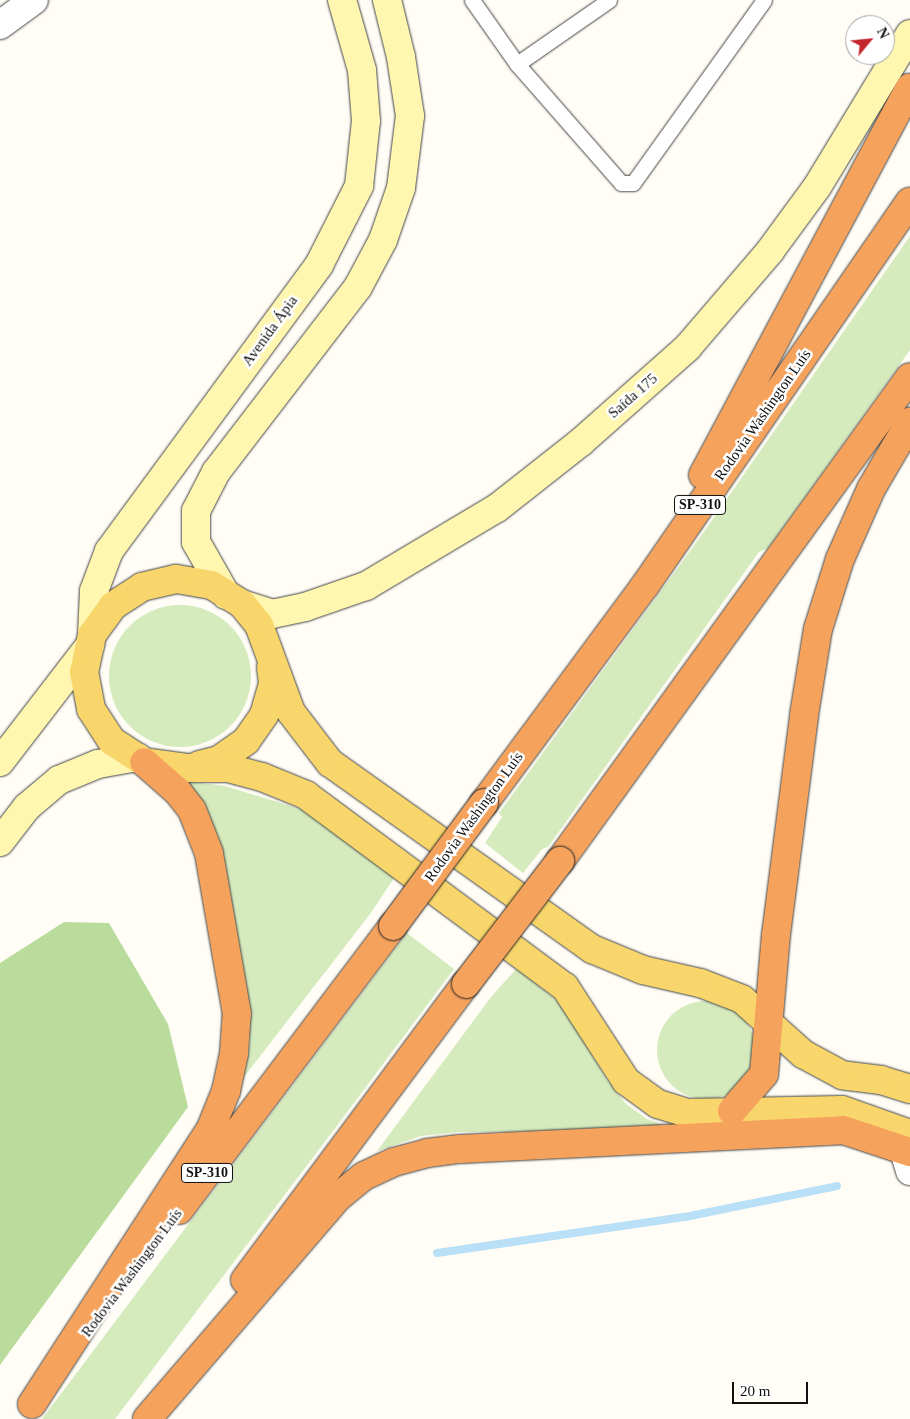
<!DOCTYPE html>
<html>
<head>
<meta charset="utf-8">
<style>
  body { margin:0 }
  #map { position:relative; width:910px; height:1419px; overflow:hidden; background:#fffdf5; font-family:"Times New Roman",serif }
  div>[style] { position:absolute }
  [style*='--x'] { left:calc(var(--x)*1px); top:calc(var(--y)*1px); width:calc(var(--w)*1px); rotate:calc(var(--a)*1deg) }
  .green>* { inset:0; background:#d5ebbd }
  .round { border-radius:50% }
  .forest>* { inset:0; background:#b9dc9c }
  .stream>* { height:8px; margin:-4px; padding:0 4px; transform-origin:4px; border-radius:4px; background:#b9e0f7 }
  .roads { filter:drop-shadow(0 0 1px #444) drop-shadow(0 0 1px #444) }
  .lane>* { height:15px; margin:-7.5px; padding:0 7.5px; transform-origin:7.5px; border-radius:7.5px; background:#fff }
  .street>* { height:28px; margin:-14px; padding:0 14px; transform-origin:14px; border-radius:14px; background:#fff }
  .secondary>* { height:28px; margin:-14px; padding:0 14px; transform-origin:14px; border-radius:14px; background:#fff6b0 }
  .primary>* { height:28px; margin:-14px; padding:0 14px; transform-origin:14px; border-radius:14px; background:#f9d66b }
  .highway>* { height:28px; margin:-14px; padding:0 14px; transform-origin:14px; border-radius:14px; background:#f5a25d }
  .bridges { filter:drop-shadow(0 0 1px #222) drop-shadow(0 0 1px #222) }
  .highway-bridge>* { height:28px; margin:-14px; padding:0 14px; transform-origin:14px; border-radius:14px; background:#f5a25d }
  span { translate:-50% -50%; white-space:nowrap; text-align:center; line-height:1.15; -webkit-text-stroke:5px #fff; paint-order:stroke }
  .shield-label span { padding:1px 4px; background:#fff; border:1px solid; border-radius:4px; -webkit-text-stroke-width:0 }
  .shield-label { font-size:14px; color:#111; font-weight:700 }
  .street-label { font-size:15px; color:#111 }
  .north { position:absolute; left:845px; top:15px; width:50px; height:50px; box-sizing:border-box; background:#fff; border:1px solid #a0a0a0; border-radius:50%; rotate:62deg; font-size:14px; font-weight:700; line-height:20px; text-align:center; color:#111 }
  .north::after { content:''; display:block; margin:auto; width:18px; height:22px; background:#c4262e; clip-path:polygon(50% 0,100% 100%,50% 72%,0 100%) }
  .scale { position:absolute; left:732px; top:1382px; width:76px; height:22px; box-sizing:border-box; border:2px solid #111; border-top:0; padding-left:6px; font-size:15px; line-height:18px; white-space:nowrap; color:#111; -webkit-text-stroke:4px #fff; paint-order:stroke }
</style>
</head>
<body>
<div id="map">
  <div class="green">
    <i style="clip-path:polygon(910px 236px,910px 350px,768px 548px,759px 552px,548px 847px,542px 849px,523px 873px,485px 843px,502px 817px,499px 813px,701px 536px)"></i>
    <i class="round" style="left:109px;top:605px;width:142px;height:142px"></i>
    <i style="clip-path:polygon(184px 781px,225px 786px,304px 810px,396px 875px,370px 914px,244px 1077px,250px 1046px,249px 1011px)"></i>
    <i style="clip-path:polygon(407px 933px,454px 969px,330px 1135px,115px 1419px,42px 1419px)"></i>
    <i style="clip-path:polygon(517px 968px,561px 1004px,607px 1080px,626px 1104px,647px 1119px,681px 1131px,459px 1132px,421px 1136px,377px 1151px,491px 997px)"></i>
    <i class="round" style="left:657px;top:1001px;width:98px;height:98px"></i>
  </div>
  <div class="forest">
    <i style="clip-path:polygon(64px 922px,109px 923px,168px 1024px,188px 1107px,0 1365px,0 963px)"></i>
  </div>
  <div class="stream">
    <i style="--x:437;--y:1253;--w:251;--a:-8.3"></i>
    <i style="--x:685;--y:1217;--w:155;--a:-11.5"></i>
  </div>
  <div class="roads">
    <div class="lane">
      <i style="--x:472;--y:0;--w:78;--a:54.9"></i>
      <i style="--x:517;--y:64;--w:158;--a:48.8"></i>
      <i style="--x:621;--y:183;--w:12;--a:0"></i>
      <i style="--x:633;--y:183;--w:225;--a:-54.4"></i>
      <i style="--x:517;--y:64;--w:112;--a:-34.8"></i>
    </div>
    <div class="street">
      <i style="--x:0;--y:25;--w:42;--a:-36.3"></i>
      <i style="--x:904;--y:1151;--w:21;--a:73"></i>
    </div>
    <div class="secondary">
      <i style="--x:226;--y:595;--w:61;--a:-119.5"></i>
      <i style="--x:196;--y:542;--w:31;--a:-90"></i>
      <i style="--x:196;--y:511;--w:44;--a:-62.9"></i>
      <i style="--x:216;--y:472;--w:233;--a:-52.5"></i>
      <i style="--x:358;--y:287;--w:53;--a:-62"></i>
      <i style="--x:383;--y:240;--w:55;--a:-70.9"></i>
      <i style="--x:401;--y:188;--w:73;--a:-82.9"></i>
      <i style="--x:410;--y:116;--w:60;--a:-98.7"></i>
      <i style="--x:401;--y:57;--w:59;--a:-103.8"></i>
      <i style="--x:242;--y:604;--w:32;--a:18"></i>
      <i style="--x:272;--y:614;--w:34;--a:-12"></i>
      <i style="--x:305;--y:607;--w:65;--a:-19"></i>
      <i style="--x:366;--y:586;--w:152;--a:-30.8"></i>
      <i style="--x:497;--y:508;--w:107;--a:-38.2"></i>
      <i style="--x:581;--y:442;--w:142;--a:-41.6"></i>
      <i style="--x:687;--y:348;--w:128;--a:-49.4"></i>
      <i style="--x:770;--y:251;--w:79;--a:-53.7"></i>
      <i style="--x:817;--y:187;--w:179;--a:-58.7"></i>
      <i style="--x:92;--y:635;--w:44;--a:-87.4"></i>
      <i style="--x:94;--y:591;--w:43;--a:-69.4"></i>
      <i style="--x:109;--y:551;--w:355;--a:-53.7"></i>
      <i style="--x:319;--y:265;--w:89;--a:-63.1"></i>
      <i style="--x:359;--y:186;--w:65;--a:-83.9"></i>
      <i style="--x:366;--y:121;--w:51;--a:-94.5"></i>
      <i style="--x:362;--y:70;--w:73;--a:-105.9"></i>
      <i style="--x:0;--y:762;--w:148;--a:-52.4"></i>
      <i style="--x:0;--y:842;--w:44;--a:-52.4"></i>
      <i style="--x:27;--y:807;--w:42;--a:-40.2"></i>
      <i style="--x:59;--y:780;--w:42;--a:-22.3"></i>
      <i style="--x:98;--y:764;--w:40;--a:-10"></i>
    </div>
    <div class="primary">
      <i style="--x:199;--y:765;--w:21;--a:-14"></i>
      <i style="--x:219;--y:760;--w:33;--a:-35"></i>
      <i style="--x:246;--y:741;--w:32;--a:-55"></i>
      <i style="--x:264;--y:715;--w:33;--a:-74"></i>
      <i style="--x:273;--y:683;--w:16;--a:-97"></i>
      <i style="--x:910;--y:1089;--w:30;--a:-163"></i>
      <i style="--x:881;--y:1080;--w:39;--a:-173"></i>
      <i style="--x:842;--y:1075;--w:44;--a:-151.7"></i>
      <i style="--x:803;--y:1054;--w:82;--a:-138"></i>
      <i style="--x:742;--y:999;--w:45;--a:-159.1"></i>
      <i style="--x:700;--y:983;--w:58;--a:-167.2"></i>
      <i style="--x:643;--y:970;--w:55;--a:-157.6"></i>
      <i style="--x:592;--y:949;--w:321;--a:-144.6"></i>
      <i style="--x:330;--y:763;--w:64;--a:-127.4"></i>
      <i style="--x:291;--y:712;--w:93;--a:-110.2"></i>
      <i style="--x:259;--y:625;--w:27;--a:-129"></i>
      <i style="--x:242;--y:604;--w:36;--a:-148"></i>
      <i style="--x:211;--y:585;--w:36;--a:-170"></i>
      <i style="--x:176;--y:579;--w:35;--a:167"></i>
      <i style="--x:142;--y:587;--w:35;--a:147"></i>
      <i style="--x:113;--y:606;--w:36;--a:126"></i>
      <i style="--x:92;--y:635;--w:38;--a:102"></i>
      <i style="--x:84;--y:672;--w:38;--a:79"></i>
      <i style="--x:91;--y:709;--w:38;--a:57"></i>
      <i style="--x:112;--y:741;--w:38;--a:33"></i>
      <i style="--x:144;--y:762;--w:43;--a:7.9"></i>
      <i style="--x:187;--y:768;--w:41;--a:0"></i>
      <i style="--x:228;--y:768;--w:35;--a:15"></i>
      <i style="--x:262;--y:777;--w:48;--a:22.2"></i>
      <i style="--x:306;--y:795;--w:322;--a:36.6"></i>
      <i style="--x:565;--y:987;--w:112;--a:57"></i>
      <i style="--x:626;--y:1081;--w:39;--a:36"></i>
      <i style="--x:658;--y:1104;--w:31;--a:17"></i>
      <i style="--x:688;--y:1113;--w:154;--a:-1.1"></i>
      <i style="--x:842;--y:1110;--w:72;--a:19.4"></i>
    </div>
    <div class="highway">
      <i style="--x:703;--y:475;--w:439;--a:-61.9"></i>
      <i style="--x:484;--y:803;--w:269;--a:-53.5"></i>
      <i style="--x:644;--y:587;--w:468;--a:-55.4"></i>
      <i style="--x:560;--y:861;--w:597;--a:-54.13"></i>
      <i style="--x:732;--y:1111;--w:49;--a:-49.1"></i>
      <i style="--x:764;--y:1074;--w:140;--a:-85.1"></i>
      <i style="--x:776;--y:935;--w:222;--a:-82.7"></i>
      <i style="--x:804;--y:715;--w:87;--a:-80.8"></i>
      <i style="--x:818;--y:629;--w:73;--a:-72.6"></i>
      <i style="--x:840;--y:559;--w:77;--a:-66.1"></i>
      <i style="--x:871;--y:489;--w:78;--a:-59.8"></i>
      <i style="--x:179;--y:1210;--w:356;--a:-53"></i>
      <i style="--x:245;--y:1280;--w:369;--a:-53.3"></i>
      <i style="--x:32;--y:1404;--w:329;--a:-57"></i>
      <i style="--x:211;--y:1128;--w:40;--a:-68"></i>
      <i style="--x:226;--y:1091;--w:39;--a:-78"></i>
      <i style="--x:234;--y:1053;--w:39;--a:-86"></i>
      <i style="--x:237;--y:1014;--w:163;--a:-99.9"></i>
      <i style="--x:209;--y:853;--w:46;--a:-111.6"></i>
      <i style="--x:192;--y:810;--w:23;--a:-128"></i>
      <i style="--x:178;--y:792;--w:45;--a:-138.6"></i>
      <i style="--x:147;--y:1419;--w:293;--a:-49.3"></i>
      <i style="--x:338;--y:1197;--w:33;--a:-39"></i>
      <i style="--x:364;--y:1176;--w:33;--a:-25"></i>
      <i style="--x:394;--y:1162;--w:34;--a:-15"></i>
      <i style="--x:427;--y:1153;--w:33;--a:-7"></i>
      <i style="--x:460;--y:1149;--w:383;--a:-2.8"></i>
      <i style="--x:843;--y:1130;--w:71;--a:18.2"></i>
    </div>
  </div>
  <div class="bridges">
    <div class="highway-bridge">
      <i style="--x:393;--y:926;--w:153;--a:-53.5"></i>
      <i style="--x:466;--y:984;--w:155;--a:-52.6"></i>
    </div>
  </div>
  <div class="shield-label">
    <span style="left:700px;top:505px">SP-310</span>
    <span style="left:207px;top:1173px">SP-310</span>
  </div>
  <div class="street-label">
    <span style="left:270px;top:331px;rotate:-54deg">Avenida Ápia</span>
    <span style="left:633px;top:396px;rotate:-41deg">Saída 175</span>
    <span style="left:763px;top:415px;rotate:-55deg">Rodovia Washington Luís</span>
    <span style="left:474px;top:817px;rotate:-54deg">Rodovia Washington Luís</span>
    <span style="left:132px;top:1273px;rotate:-53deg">Rodovia Washington Luís</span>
  </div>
  <div class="north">N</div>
  <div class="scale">20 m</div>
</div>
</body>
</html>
